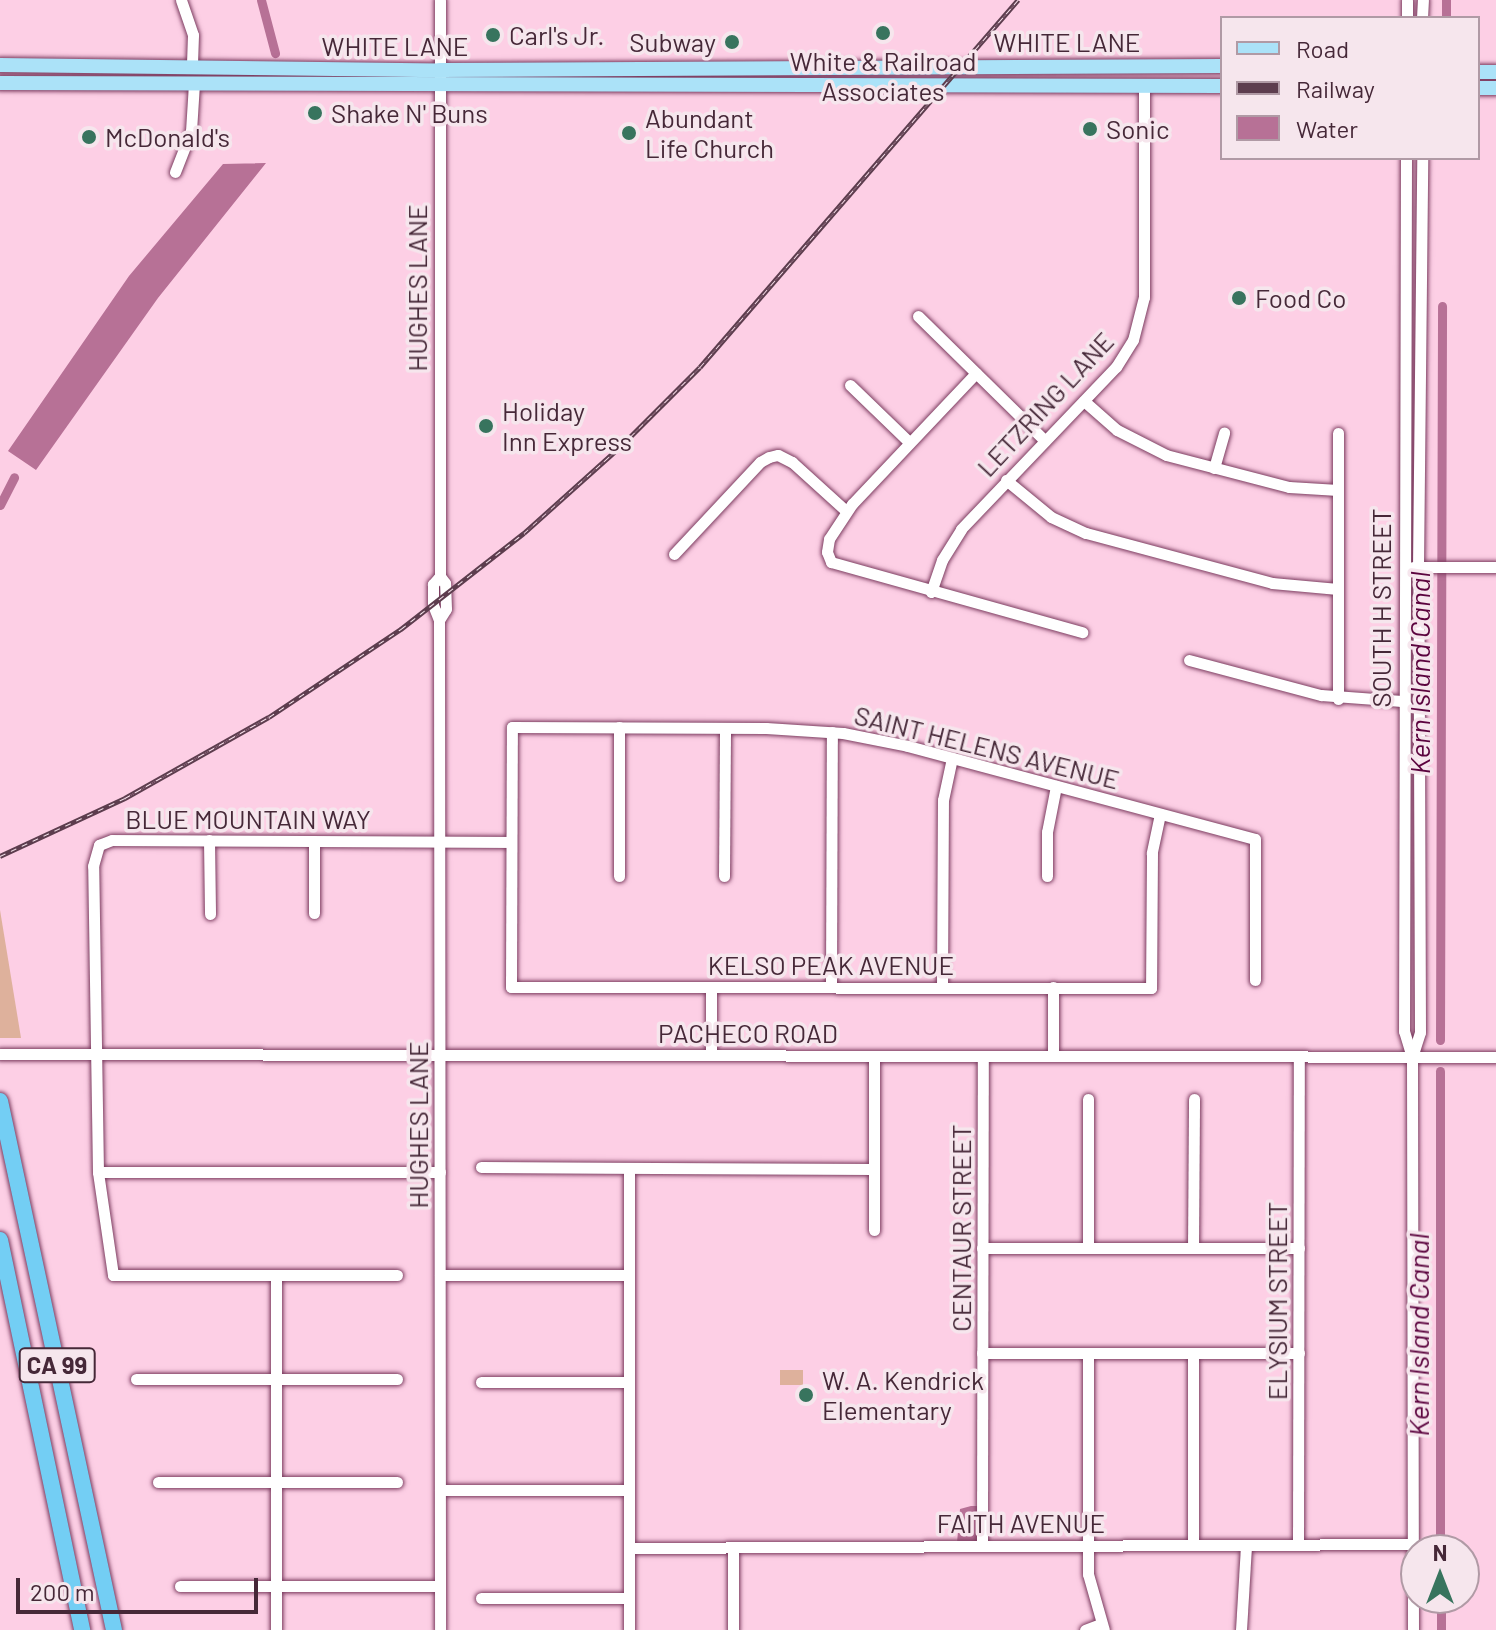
<!DOCTYPE html>
<html>
<head>
<meta charset="utf-8">
<style>
  body { margin:0 }
  #map { position:relative; width:1496px; height:1630px; overflow:hidden; background:#fdcfe5; font-family:Barlow,sans-serif }
  div>[style] { position:absolute }
  [style*='--x'] { left:calc(var(--x)*1px); top:calc(var(--y)*1px); width:calc(var(--w)*1px); rotate:calc(var(--a)*1deg) }
  .green>* { inset:0; background:#deb19c }
  .water>* { inset:0; background:#b77196 }
  .canal>* { height:9px; margin:-4.5px; padding:0 4.5px; transform-origin:4.5px; border-radius:4.5px; background:#b77196 }
  .roads { filter:drop-shadow(0 0 2px #7c3c60) drop-shadow(0 0 2px #7c3c60) }
  .minor>* { height:11px; margin:-5.5px; padding:0 5.5px; transform-origin:5.5px; border-radius:5.5px; background:#fff }
  .major>* { height:14px; margin:-7px; padding:0 7px; transform-origin:7px; border-radius:7px; background:#abe2f8 }
  .highway>* { height:16px; margin:-8px; padding:0 8px; transform-origin:8px; border-radius:8px; background:#73cef4 }
  .rail>* { height:5px; margin-top:-2.5px; transform-origin:0; background:repeating-linear-gradient(90deg,#f6e6ed 0 6px,#5d3d4e 0 12px); box-sizing:border-box; border-block:2px solid #5d3d4e }
  .dots>* { width:22px; height:22px; translate:-50% -50%; box-sizing:border-box; border:4px solid #f6e6ed; border-radius:50% }
  span { translate:-50% -50%; white-space:nowrap; text-align:center; line-height:1.15; -webkit-text-stroke:7px #f6e6ed; paint-order:stroke }
  .shield-label span { padding:2px 6px; background:#f6e6ed; border:2px solid; border-radius:6px; -webkit-text-stroke-width:0 }
  .shield-label { font-size:24px; color:#462838; font-weight:700 }
  .poi-label { font-size:26px; color:#462838 }
  .left { translate:0 -50%; text-align:left }
  .right { translate:-100% -50%; text-align:right }
  .street-label { font-size:26px; color:#462838 }
  .water-label { font-size:28px; color:#5b033e; font-style:italic }
  .legend { position:absolute; left:1220px; top:16px; width:260px; height:144px; box-sizing:border-box; background:#f6e6ed; border:2px solid #b09aa5; margin:0; padding:10px 14px; list-style:none; font-size:24px; color:#462838 }
  .legend li { display:flex; align-items:center; gap:16px; height:40px }
  .legend b { width:40px; border:2px solid #b09aa5 }
  .north { position:absolute; left:1400px; top:1534px; width:80px; height:80px; box-sizing:border-box; background:#f6e6ed; border:2px solid #b09aa5; border-radius:50%; rotate:0deg; font-size:22px; font-weight:700; line-height:32px; text-align:center; color:#462838 }
  .north::after { content:''; display:block; margin:auto; width:28px; height:36px; background:#38745e; clip-path:polygon(50% 0,100% 100%,50% 72%,0 100%) }
  .scale { position:absolute; left:16px; top:1578px; width:242px; height:36px; box-sizing:border-box; border:4px solid #462838; border-top:0; padding-left:10px; font-size:24px; line-height:28px; white-space:nowrap; color:#462838; -webkit-text-stroke:6px #f6e6ed; paint-order:stroke }
</style>
</head>
<body>
<div id="map">
  <div class="green">
    <i style="clip-path:polygon(0 910px,21px 1038px,0 1038px)"></i>
    <i style="clip-path:polygon(780px 1370px,803px 1370px,803px 1385px,780px 1385px)"></i>
  </div>
  <div class="water">
    <i style="clip-path:polygon(266px 163px,158px 298px,36px 470px,8px 451px,129px 276px,223px 164px)"></i>
    <i style="clip-path:polygon(971px 1506px,978px 1506px,980px 1541px,957px 1543px,960px 1509px)"></i>
  </div>
  <div class="canal">
    <i style="--x:261;--y:0;--w:55;--a:75.2"></i>
    <i style="--x:1446;--y:18;--w:18;--a:-90"></i>
    <i style="--x:0;--y:505;--w:31;--a:-63"></i>
    <i style="--x:1440;--y:1040;--w:734;--a:-89.84"></i>
    <i style="--x:1440;--y:1550;--w:479;--a:-90"></i>
    <i style="--x:1441;--y:1598;--w:32;--a:90"></i>
  </div>
  <div class="roads">
    <div class="minor">
      <i style="--x:181;--y:0;--w:37;--a:71"></i>
      <i style="--x:193;--y:35;--w:31;--a:92"></i>
      <i style="--x:1407;--y:18;--w:18;--a:-90"></i>
      <i style="--x:1422;--y:18;--w:18;--a:-87"></i>
      <i style="--x:1406;--y:158;--w:873;--a:90.13"></i>
      <i style="--x:1404;--y:1031;--w:27;--a:73"></i>
      <i style="--x:175;--y:172;--w:44;--a:-68.7"></i>
      <i style="--x:191;--y:131;--w:48;--a:-86.4"></i>
      <i style="--x:918;--y:316;--w:178;--a:44.5"></i>
      <i style="--x:976;--y:373;--w:180;--a:133.4"></i>
      <i style="--x:852;--y:504;--w:42;--a:123.3"></i>
      <i style="--x:829;--y:539;--w:13;--a:99"></i>
      <i style="--x:827;--y:552;--w:11;--a:68"></i>
      <i style="--x:831;--y:562;--w:261;--a:15.6"></i>
      <i style="--x:850;--y:385;--w:82;--a:44"></i>
      <i style="--x:1084;--y:401;--w:44;--a:41.3"></i>
      <i style="--x:1117;--y:430;--w:55;--a:27"></i>
      <i style="--x:1166;--y:455;--w:127;--a:14.6"></i>
      <i style="--x:1289;--y:487;--w:49;--a:3.5"></i>
      <i style="--x:1214;--y:468;--w:37;--a:-74"></i>
      <i style="--x:1006;--y:480;--w:58;--a:39.4"></i>
      <i style="--x:1051;--y:517;--w:38;--a:25"></i>
      <i style="--x:1086;--y:533;--w:193;--a:15"></i>
      <i style="--x:1272;--y:583;--w:66;--a:5.2"></i>
      <i style="--x:674;--y:554;--w:126;--a:-46.9"></i>
      <i style="--x:760;--y:462;--w:10;--a:-29"></i>
      <i style="--x:769;--y:457;--w:9;--a:-13"></i>
      <i style="--x:778;--y:455;--w:16;--a:27"></i>
      <i style="--x:792;--y:462;--w:73;--a:42.2"></i>
      <i style="--x:1413;--y:567;--w:83;--a:0"></i>
      <i style="--x:440;--y:576;--w:11;--a:131"></i>
      <i style="--x:433;--y:584;--w:21;--a:90"></i>
      <i style="--x:433;--y:605;--w:16;--a:68"></i>
      <i style="--x:439;--y:620;--w:1010;--a:89.94"></i>
      <i style="--x:931;--y:592;--w:34;--a:-71"></i>
      <i style="--x:942;--y:560;--w:36;--a:-58"></i>
      <i style="--x:961;--y:529;--w:224;--a:-46.3"></i>
      <i style="--x:1116;--y:367;--w:32;--a:-58"></i>
      <i style="--x:1133;--y:340;--w:44;--a:-75.7"></i>
      <i style="--x:1144;--y:297;--w:212;--a:-90"></i>
      <i style="--x:439;--y:620;--w:13;--a:-58"></i>
      <i style="--x:446;--y:609;--w:26;--a:-92"></i>
      <i style="--x:445;--y:583;--w:9;--a:-126"></i>
      <i style="--x:440;--y:576;--w:576;--a:-90"></i>
      <i style="--x:1189;--y:660;--w:137;--a:14.9"></i>
      <i style="--x:1321;--y:695;--w:81;--a:4.2"></i>
      <i style="--x:1402;--y:701;--w:6;--a:45"></i>
      <i style="--x:1338;--y:699;--w:266;--a:-90"></i>
      <i style="--x:1160;--y:814;--w:40;--a:102"></i>
      <i style="--x:1152;--y:853;--w:135;--a:90.4"></i>
      <i style="--x:1151;--y:988;--w:640;--a:-179.91"></i>
      <i style="--x:511;--y:987;--w:260;--a:-89.8"></i>
      <i style="--x:512;--y:727;--w:254;--a:0.2"></i>
      <i style="--x:766;--y:728;--w:77;--a:3.7"></i>
      <i style="--x:843;--y:733;--w:66;--a:11.3"></i>
      <i style="--x:908;--y:746;--w:359;--a:15"></i>
      <i style="--x:1255;--y:839;--w:141;--a:90"></i>
      <i style="--x:209;--y:840;--w:74;--a:89.2"></i>
      <i style="--x:619;--y:876;--w:149;--a:-90"></i>
      <i style="--x:724;--y:876;--w:148;--a:-89.6"></i>
      <i style="--x:1047;--y:876;--w:44;--a:-90"></i>
      <i style="--x:1047;--y:832;--w:47;--a:-78.9"></i>
      <i style="--x:314;--y:913;--w:72;--a:-90"></i>
      <i style="--x:831;--y:987;--w:255;--a:-89.8"></i>
      <i style="--x:942;--y:987;--w:187;--a:-89.7"></i>
      <i style="--x:943;--y:800;--w:43;--a:-77.9"></i>
      <i style="--x:0;--y:1054;--w:1496;--a:0.11"></i>
      <i style="--x:711;--y:1055;--w:68;--a:-90"></i>
      <i style="--x:1053;--y:1056;--w:69;--a:-90"></i>
      <i style="--x:481;--y:1167;--w:393;--a:0.3"></i>
      <i style="--x:98;--y:1172;--w:342;--a:0"></i>
      <i style="--x:874;--y:1230;--w:174;--a:-90"></i>
      <i style="--x:982;--y:1248;--w:317;--a:0"></i>
      <i style="--x:1088;--y:1248;--w:149;--a:-90"></i>
      <i style="--x:1193;--y:1248;--w:149;--a:-89.6"></i>
      <i style="--x:276;--y:1275;--w:355;--a:90"></i>
      <i style="--x:397;--y:1275;--w:284;--a:180"></i>
      <i style="--x:113;--y:1275;--w:104;--a:-98.3"></i>
      <i style="--x:98;--y:1172;--w:306;--a:-90.9"></i>
      <i style="--x:93;--y:866;--w:22;--a:-74"></i>
      <i style="--x:99;--y:845;--w:14;--a:-21"></i>
      <i style="--x:112;--y:840;--w:399;--a:0.3"></i>
      <i style="--x:440;--y:1275;--w:189;--a:0"></i>
      <i style="--x:982;--y:1353;--w:317;--a:0"></i>
      <i style="--x:1088;--y:1353;--w:221;--a:90"></i>
      <i style="--x:1088;--y:1574;--w:58;--a:74.1"></i>
      <i style="--x:136;--y:1379;--w:261;--a:0"></i>
      <i style="--x:481;--y:1382;--w:148;--a:0"></i>
      <i style="--x:158;--y:1482;--w:239;--a:0"></i>
      <i style="--x:440;--y:1490;--w:189;--a:0"></i>
      <i style="--x:982;--y:1545;--w:489;--a:-89.9"></i>
      <i style="--x:1193;--y:1545;--w:192;--a:-90"></i>
      <i style="--x:1298;--y:1545;--w:489;--a:-89.9"></i>
      <i style="--x:629;--y:1548;--w:784;--a:-0.29"></i>
      <i style="--x:733;--y:1548;--w:82;--a:90"></i>
      <i style="--x:180;--y:1586;--w:260;--a:0"></i>
      <i style="--x:481;--y:1598;--w:148;--a:0"></i>
      <i style="--x:629;--y:1630;--w:461;--a:-90"></i>
      <i style="--x:1085;--y:1630;--w:17;--a:-21"></i>
      <i style="--x:1241;--y:1630;--w:85;--a:-86.6"></i>
      <i style="--x:1413;--y:1630;--w:573;--a:-90.1"></i>
      <i style="--x:1412;--y:1057;--w:26;--a:-72"></i>
      <i style="--x:1420;--y:1032;--w:465;--a:-90.2"></i>
      <i style="--x:1418;--y:567;--w:409;--a:-89.4"></i>
    </div>
    <div class="major">
      <i style="--x:0;--y:65;--w:440;--a:0.7"></i>
      <i style="--x:440;--y:70;--w:782;--a:-0.29"></i>
      <i style="--x:1478;--y:72;--w:18;--a:0"></i>
      <i style="--x:0;--y:83;--w:1222;--a:0.14"></i>
      <i style="--x:1478;--y:88;--w:18;--a:0"></i>
    </div>
    <div class="highway">
      <i style="--x:0;--y:1101;--w:541;--a:77.84"></i>
      <i style="--x:0;--y:1240;--w:399;--a:78.1"></i>
    </div>
  </div>
  <div class="rail">
    <i style="--x:0;--y:856;--w:138;--a:-24.9"></i>
    <i style="--x:125;--y:798;--w:165;--a:-29.4"></i>
    <i style="--x:269;--y:717;--w:159;--a:-33.7"></i>
    <i style="--x:401;--y:629;--w:156;--a:-38"></i>
    <i style="--x:524;--y:533;--w:132;--a:-41.9"></i>
    <i style="--x:622;--y:445;--w:110;--a:-45"></i>
    <i style="--x:700;--y:367;--w:486;--a:-49.1"></i>
  </div>
  <div class="dots">
    <i style="left:883px;top:33px;background:#38745e"></i>
    <i style="left:493px;top:35px;background:#38745e"></i>
    <i style="left:732px;top:42px;background:#38745e"></i>
    <i style="left:315px;top:113px;background:#38745e"></i>
    <i style="left:1090px;top:129px;background:#38745e"></i>
    <i style="left:629px;top:133px;background:#38745e"></i>
    <i style="left:89px;top:137px;background:#38745e"></i>
    <i style="left:1239px;top:298px;background:#38745e"></i>
    <i style="left:486px;top:426px;background:#38745e"></i>
    <i style="left:806px;top:1395px;background:#38745e"></i>
  </div>
  <div class="shield-label">
    <span style="left:57px;top:1365px">CA 99</span>
  </div>
  <div class="poi-label">
    <span class="left" style="left:509px;top:35px">Carl's Jr.</span>
    <span class="right" style="left:716px;top:42px">Subway</span>
    <span style="left:883px;top:76px">White &amp; Railroad<br>Associates</span>
    <span class="left" style="left:331px;top:113px">Shake N' Buns</span>
    <span class="left" style="left:645px;top:133px">Abundant<br>Life Church</span>
    <span class="left" style="left:1106px;top:129px">Sonic</span>
    <span class="left" style="left:105px;top:137px">McDonald's</span>
    <span class="left" style="left:1255px;top:298px">Food Co</span>
    <span class="left" style="left:502px;top:426px">Holiday<br>Inn Express</span>
    <span class="left" style="left:822px;top:1395px">W. A. Kendrick<br>Elementary</span>
  </div>
  <div class="street-label">
    <span style="left:1067px;top:42px">WHITE LANE</span>
    <span style="left:395px;top:46px">WHITE LANE</span>
    <span style="left:417px;top:288px;rotate:-90deg">HUGHES LANE</span>
    <span style="left:1045px;top:404px;rotate:-47deg">LETZRING LANE</span>
    <span style="left:1381px;top:608px;rotate:-90deg">SOUTH H STREET</span>
    <span style="left:987px;top:747px;rotate:14deg">SAINT HELENS AVENUE</span>
    <span style="left:248px;top:819px">BLUE MOUNTAIN WAY</span>
    <span style="left:831px;top:965px">KELSO PEAK AVENUE</span>
    <span style="left:748px;top:1033px">PACHECO ROAD</span>
    <span style="left:418px;top:1125px;rotate:-90deg">HUGHES LANE</span>
    <span style="left:961px;top:1228px;rotate:-90deg">CENTAUR STREET</span>
    <span style="left:1277px;top:1301px;rotate:-90deg">ELYSIUM STREET</span>
    <span style="left:1021px;top:1523px">FAITH AVENUE</span>
  </div>
  <div class="water-label">
    <span style="left:1419px;top:673px;rotate:-90deg">Kern Island Canal</span>
    <span style="left:1418px;top:1335px;rotate:-90deg">Kern Island Canal</span>
  </div>
  <ul class="legend">
  <li><b style="height:10px;background:#abe2f8"></b>Road</li>
  <li><b style="height:10px;background:#5d3d4e"></b>Railway</li>
  <li><b style="height:22px;background:#b77196"></b>Water</li>
  </ul>
  <div class="north">N</div>
  <div class="scale">200 m</div>
</div>
</body>
</html>
